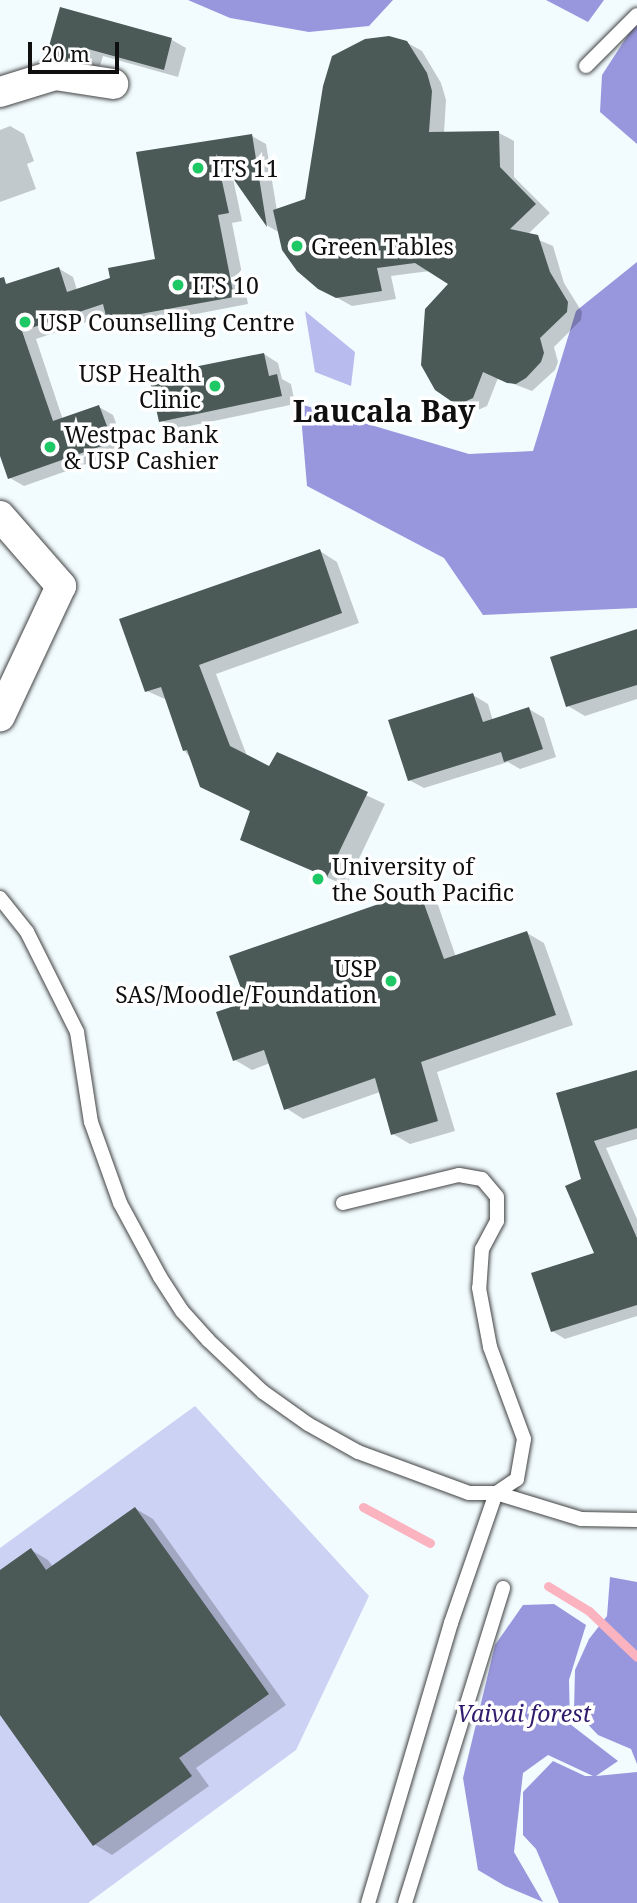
<!DOCTYPE html>
<html>
<head>
<meta charset="utf-8">
<style>
  body { margin:0 }
  #map { position:relative; width:637px; height:1903px; overflow:hidden; background:#f2fcff; font-family:"Noto Serif",serif }
  div>[style] { position:absolute }
  [style*='--x'] { left:calc(var(--x)*1px); top:calc(var(--y)*1px); width:calc(var(--w)*1px); rotate:calc(var(--a)*1deg) }
  .green>* { inset:0; background:#b8bbed }
  .forest>* { inset:0; background:#9897de }
  .pitch>* { inset:0; background:#cbd2f3 }
  .shadow>* { inset:0; background:#0003 }
  .stream>* { height:9px; margin:-4.5px; padding:0 4.5px; transform-origin:4.5px; border-radius:4.5px; background:#fab3bf }
  .building>* { inset:0; background:#4b5957 }
  .roads { filter:drop-shadow(0 0 2px #424242) drop-shadow(0 0 2px #424242) }
  .lane>* { height:14px; margin:-7px; padding:0 7px; transform-origin:7px; border-radius:7px; background:#fff }
  .street>* { height:30px; margin:-15px; padding:0 15px; transform-origin:15px; border-radius:15px; background:#fff }
  .dots>* { width:19px; height:19px; translate:-50% -50%; box-sizing:border-box; border:4px solid #fff; border-radius:50% }
  span { translate:-50% -50%; white-space:nowrap; text-align:center; line-height:1.15; -webkit-text-stroke:7px #fff; paint-order:stroke }
  .poi-label { font-size:23px; color:#0f0f0f }
  .left { translate:0 -50%; text-align:left }
  .right { translate:-100% -50%; text-align:right }
  .park-label { font-size:23px; color:#301b6c; font-style:italic }
  .district-label { font-size:30px; color:#0f0f0f; font-weight:700 }
  .scale { position:absolute; left:28px; top:42px; width:91px; height:32px; box-sizing:border-box; border:4px solid #0f0f0f; border-top:0; padding-left:9px; font-size:21px; line-height:24px; white-space:nowrap; color:#0f0f0f; -webkit-text-stroke:5px #fff; paint-order:stroke }
</style>
</head>
<body>
<div id="map">
  <div class="green">
    <i style="clip-path:polygon(305px 311px,355px 352px,351px 386px,315px 372px)"></i>
  </div>
  <div class="forest">
    <i style="clip-path:polygon(188px 0,393px 0,369px 26px,309px 32px,230px 18px)"></i>
    <i style="clip-path:polygon(546px 0,604px 0,588px 22px)"></i>
    <i style="clip-path:polygon(637px 21px,637px 144px,600px 112px,602px 75px)"></i>
    <i style="clip-path:polygon(637px 262px,637px 608px,483px 615px,444px 558px,307px 486px,300px 404px,469px 454px,533px 451px,576px 311px)"></i>
    <i style="clip-path:polygon(610px 1577px,637px 1582px,637px 1764px,631px 1749px,598px 1735px,574px 1710px,575px 1670px,589px 1639px,607px 1616px)"></i>
    <i style="clip-path:polygon(554px 1604px,586px 1625px,569px 1680px,570px 1724px,618px 1761px,596px 1776px,637px 1772px,637px 1903px,559px 1903px,536px 1849px,523px 1835px,523px 1792px,553px 1761px,585px 1776px,593px 1776px,548px 1755px,523px 1773px,514px 1852px,543px 1902px,505px 1886px,478px 1870px,463px 1778px,495px 1645px,523px 1605px)"></i>
  </div>
  <div class="pitch">
    <i style="clip-path:polygon(195px 1406px,369px 1596px,296px 1750px,88px 1903px,0 1903px,0 1548px)"></i>
  </div>
  <div class="shadow">
    <i style="clip-path:polygon(61px 9px,172px 40px,186px 48px,178px 77px,103px 56px,99px 69px,62px 64px,48px 56px)"></i>
    <i style="clip-path:polygon(406px 42px,422px 51px,441px 83px,446px 100px,444px 133px,499px 133px,514px 141px,514px 177px,550px 213px,527px 235px,553px 246px,564px 283px,582px 312px,581px 320px,554px 347px,558px 362px,555px 370px,532px 391px,498px 378px,487px 406px,478px 410px,467px 409px,452px 400px,451px 284px,430px 271px,391px 276px,396px 299px,352px 306px,334px 296px,280px 233px,268px 226px,232px 174px,242px 221px,232px 223px,248px 304px,123px 328px,108px 319px,107px 315px,36px 339px,63px 420px,99px 407px,113px 415px,126px 450px,24px 486px,10px 478px,0 450px,0 288px,58px 268px,73px 277px,77px 290px,157px 261px,138px 154px,252px 136px,266px 144px,277px 211px,307px 200px)"></i>
    <i style="clip-path:polygon(10px 126px,24px 134px,34px 161px,27px 164px,36px 189px,0 202px,0 130px)"></i>
    <i style="clip-path:polygon(264px 354px,278px 363px,282px 379px,291px 384px,295px 404px,175px 429px,161px 420px)"></i>
    <i style="clip-path:polygon(320px 551px,337px 562px,359px 623px,216px 674px,247px 756px,270px 768px,278px 754px,385px 804px,346px 886px,242px 839px,251px 812px,220px 796px,184px 750px,167px 700px,147px 691px)"></i>
    <i style="clip-path:polygon(637px 631px,637px 699px,585px 716px,568px 706px)"></i>
    <i style="clip-path:polygon(473px 695px,488px 704px,493px 721px,529px 709px,544px 718px,556px 757px,520px 769px,508px 762px,424px 788px,409px 780px)"></i>
    <i style="clip-path:polygon(419px 892px,437px 902px,456px 957px,527px 933px,544px 943px,573px 1025px,437px 1072px,455px 1131px,410px 1144px,393px 1134px,380px 1092px,303px 1119px,286px 1108px,270px 1063px,252px 1070px,235px 1060px,248px 1003px)"></i>
    <i style="clip-path:polygon(637px 1072px,637px 1139px,606px 1148px,637px 1219px,637px 1316px,565px 1339px,552px 1331px,597px 1254px,583px 1180px,558px 1094px)"></i>
    <i style="clip-path:polygon(136px 1509px,153px 1519px,286px 1705px,196px 1768px,209px 1786px,112px 1855px,94px 1844px,0 1712px,0 1572px,31px 1550px,48px 1560px,53px 1567px)"></i>
  </div>
  <div class="stream">
    <i style="--x:363;--y:1507;--w:76;--a:28.2"></i>
    <i style="--x:548;--y:1586;--w:48;--a:31.4"></i>
    <i style="--x:589;--y:1611;--w:66;--a:43.8"></i>
  </div>
  <div class="building">
    <i style="clip-path:polygon(60px 7px,172px 38px,164px 70px,88px 49px,84px 62px,46px 57px)"></i>
    <i style="clip-path:polygon(389px 36px,407px 41px,427px 73px,432px 91px,429px 132px,499px 131px,500px 167px,536px 204px,510px 229px,538px 235px,550px 272px,568px 302px,567px 312px,540px 338px,544px 353px,541px 362px,526px 378px,516px 384px,507px 383px,483px 372px,473px 398px,462px 403px,451px 401px,435px 390px,421px 365px,425px 309px,448px 284px,415px 263px,377px 268px,382px 291px,336px 298px,318px 289px,297px 271px,282px 250px,273px 210px,305px 199px,323px 86px,332px 56px,365px 39px)"></i>
    <i style="clip-path:polygon(252px 134px,267px 227px,216px 154px,229px 213px,218px 215px,234px 297px,107px 320px,103px 304px,22px 331px,53px 421px,99px 405px,113px 442px,8px 479px,0 456px,0 278px,4px 277px,6px 284px,59px 267px,67px 292px,110px 278px,108px 268px,155px 259px,136px 152px)"></i>
    <i style="clip-path:polygon(264px 353px,269px 376px,277px 374px,282px 396px,159px 422px,149px 376px)"></i>
    <i style="clip-path:polygon(320px 549px,342px 613px,199px 665px,230px 746px,269px 766px,277px 752px,368px 792px,327px 877px,240px 840px,250px 811px,200px 787px,187px 750px,183px 751px,161px 687px,145px 692px,119px 619px)"></i>
    <i style="clip-path:polygon(637px 629px,637px 685px,566px 707px,550px 657px)"></i>
    <i style="clip-path:polygon(473px 693px,483px 722px,529px 707px,543px 749px,504px 762px,501px 752px,408px 781px,388px 720px)"></i>
    <i style="clip-path:polygon(419px 890px,444px 959px,527px 931px,556px 1015px,421px 1062px,438px 1121px,391px 1135px,375px 1078px,284px 1110px,264px 1050px,233px 1061px,216px 1012px,246px 1002px,229px 956px)"></i>
    <i style="clip-path:polygon(637px 1070px,637px 1128px,594px 1141px,637px 1238px,637px 1305px,551px 1332px,531px 1273px,594px 1253px,565px 1186px,581px 1179px,556px 1093px)"></i>
    <i style="clip-path:polygon(135px 1507px,269px 1694px,179px 1758px,192px 1776px,93px 1846px,0 1715px,0 1570px,31px 1548px,46px 1570px)"></i>
  </div>
  <div class="roads">
    <div class="lane">
      <i style="--x:586;--y:66;--w:72;--a:-45"></i>
      <i style="--x:0;--y:898;--w:43;--a:51.5"></i>
      <i style="--x:27;--y:932;--w:112;--a:63.4"></i>
      <i style="--x:77;--y:1032;--w:91;--a:81.2"></i>
      <i style="--x:91;--y:1122;--w:86;--a:70.3"></i>
      <i style="--x:120;--y:1203;--w:84;--a:61.6"></i>
      <i style="--x:160;--y:1277;--w:40;--a:57.1"></i>
      <i style="--x:182;--y:1311;--w:39;--a:48"></i>
      <i style="--x:208;--y:1340;--w:76;--a:43.4"></i>
      <i style="--x:263;--y:1392;--w:55;--a:35.4"></i>
      <i style="--x:308;--y:1424;--w:57;--a:29.2"></i>
      <i style="--x:358;--y:1452;--w:118;--a:20.3"></i>
      <i style="--x:469;--y:1493;--w:27;--a:0"></i>
      <i style="--x:496;--y:1493;--w:89;--a:17"></i>
      <i style="--x:581;--y:1519;--w:56;--a:1"></i>
      <i style="--x:343;--y:1203;--w:119;--a:-13.6"></i>
      <i style="--x:459;--y:1175;--w:23;--a:10"></i>
      <i style="--x:482;--y:1179;--w:23;--a:50"></i>
      <i style="--x:497;--y:1197;--w:24;--a:90"></i>
      <i style="--x:497;--y:1221;--w:32;--a:118"></i>
      <i style="--x:482;--y:1249;--w:39;--a:94"></i>
      <i style="--x:479;--y:1288;--w:60;--a:79.4"></i>
      <i style="--x:490;--y:1347;--w:98;--a:69.7"></i>
      <i style="--x:524;--y:1439;--w:41;--a:99.9"></i>
      <i style="--x:517;--y:1479;--w:25;--a:146"></i>
      <i style="--x:496;--y:1493;--w:138;--a:109.1"></i>
      <i style="--x:451;--y:1623;--w:292;--a:106.5"></i>
      <i style="--x:405;--y:1903;--w:330;--a:-72.7"></i>
    </div>
    <div class="street">
      <i style="--x:0;--y:92;--w:58;--a:-17.2"></i>
      <i style="--x:55;--y:75;--w:59;--a:8.8"></i>
      <i style="--x:0;--y:516;--w:93;--a:48.9"></i>
      <i style="--x:61;--y:586;--w:144;--a:115.1"></i>
    </div>
  </div>
  <div class="dots">
    <i style="left:198px;top:168px;background:#1ec965"></i>
    <i style="left:297px;top:246px;background:#1ec965"></i>
    <i style="left:178px;top:285px;background:#1ec965"></i>
    <i style="left:25px;top:322px;background:#1ec965"></i>
    <i style="left:215px;top:386px;background:#1ec965"></i>
    <i style="left:50px;top:447px;background:#1ec965"></i>
    <i style="left:318px;top:879px;background:#1ec965"></i>
    <i style="left:391px;top:981px;background:#1ec965"></i>
  </div>
  <div class="poi-label">
    <span class="left" style="left:212px;top:168px">ITS 11</span>
    <span class="left" style="left:311px;top:246px">Green Tables</span>
    <span class="left" style="left:192px;top:285px">ITS 10</span>
    <span class="left" style="left:39px;top:322px">USP Counselling Centre</span>
    <span class="right" style="left:201px;top:386px">USP Health<br>Clinic</span>
    <span class="left" style="left:64px;top:447px">Westpac Bank<br>&amp; USP Cashier</span>
    <span class="left" style="left:332px;top:879px">University of<br>the South Pacific</span>
    <span class="right" style="left:377px;top:981px">USP<br>SAS/Moodle/Foundation</span>
  </div>
  <div class="park-label">
    <span style="left:524px;top:1713px">Vaivai forest</span>
  </div>
  <div class="district-label">
    <span style="left:384px;top:411px">Laucala Bay</span>
  </div>
  <div class="scale">20 m</div>
</div>
</body>
</html>
